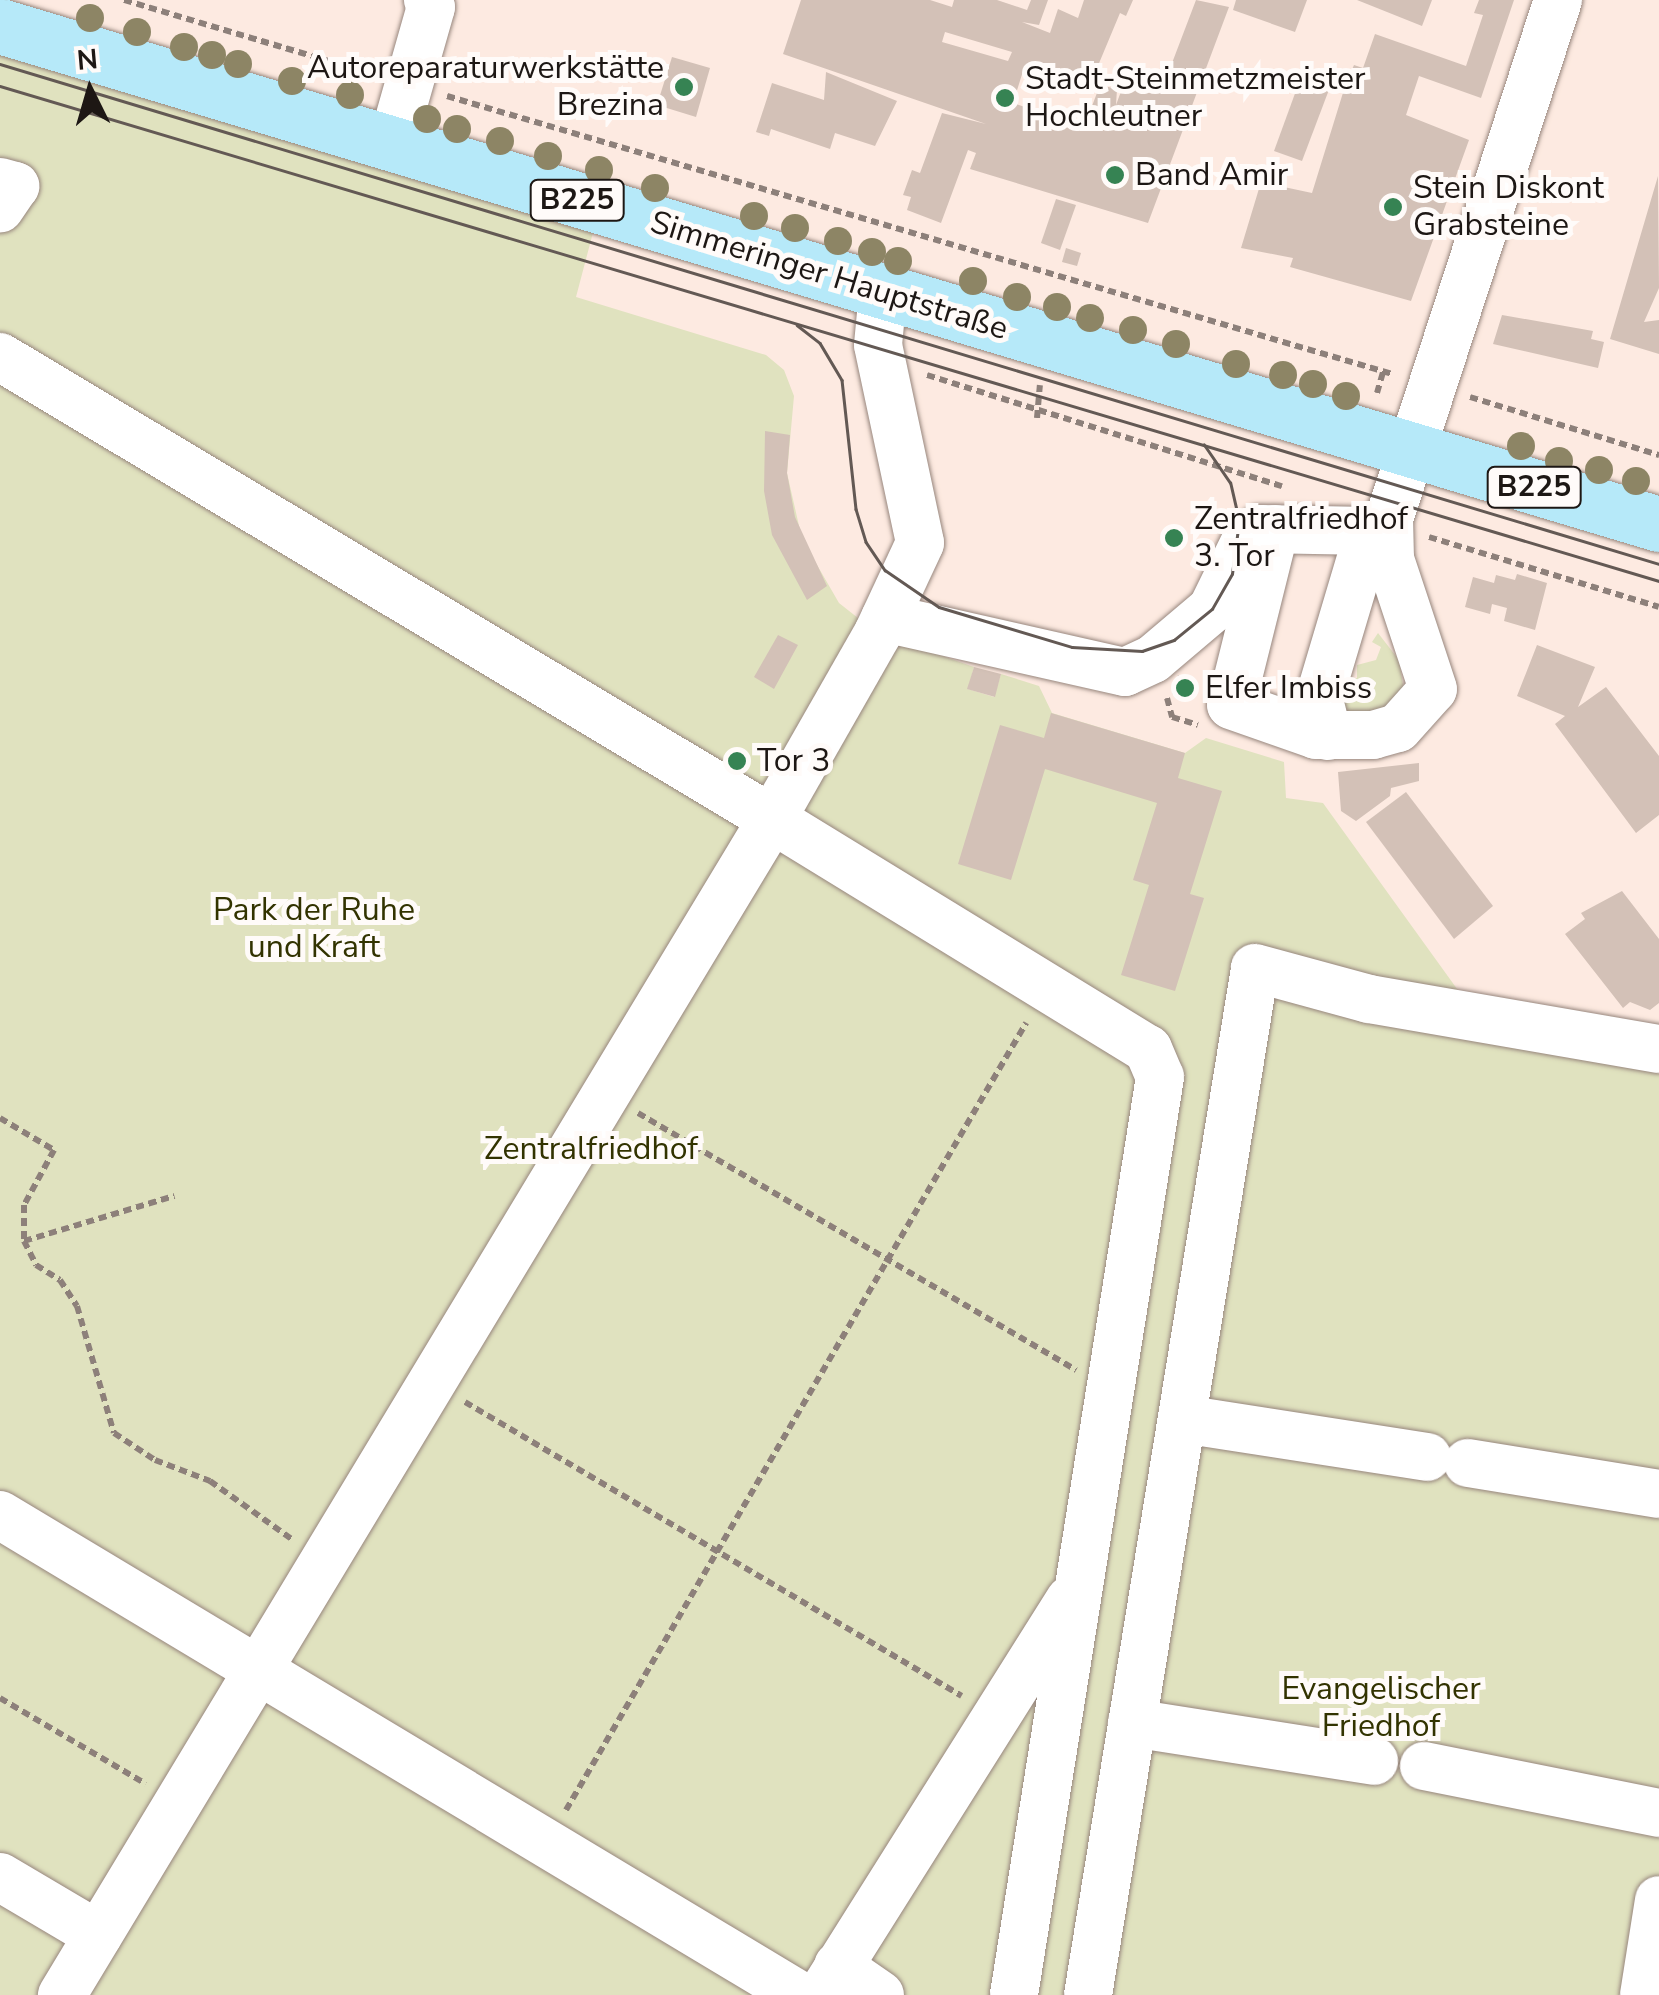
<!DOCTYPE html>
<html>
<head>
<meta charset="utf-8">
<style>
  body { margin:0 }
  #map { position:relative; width:1659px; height:1995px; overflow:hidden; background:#fdeae1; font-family:"Nunito Sans",sans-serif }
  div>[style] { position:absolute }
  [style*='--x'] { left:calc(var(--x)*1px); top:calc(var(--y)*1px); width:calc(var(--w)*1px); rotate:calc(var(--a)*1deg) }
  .green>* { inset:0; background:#e0e2bf }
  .building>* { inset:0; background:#d3c1b7 }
  .path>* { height:6px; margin-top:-3px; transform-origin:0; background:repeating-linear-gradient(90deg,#8d807a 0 8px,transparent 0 13px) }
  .roads { filter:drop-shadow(0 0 2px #97867d) drop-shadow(0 0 2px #97867d) }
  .minor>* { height:48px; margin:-24px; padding:0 24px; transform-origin:24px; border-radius:24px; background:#fff }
  .major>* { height:55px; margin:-27.5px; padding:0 27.5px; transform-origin:27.5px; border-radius:27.5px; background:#b6e9f9 }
  .tram>* { height:2.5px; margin:-1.25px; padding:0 1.25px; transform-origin:1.25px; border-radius:1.25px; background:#635954 }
  .trees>* { width:28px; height:28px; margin:-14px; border-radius:50%; background:#8d8565 }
  .dots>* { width:28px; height:28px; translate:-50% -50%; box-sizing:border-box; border:5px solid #fffbf9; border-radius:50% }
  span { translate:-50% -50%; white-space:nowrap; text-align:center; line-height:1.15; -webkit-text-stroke:10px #fffbf9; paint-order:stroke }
  .shield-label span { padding:2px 8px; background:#fffbf9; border:2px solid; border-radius:8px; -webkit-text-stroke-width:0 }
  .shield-label { font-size:30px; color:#1d1714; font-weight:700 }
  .poi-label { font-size:32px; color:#1d1714 }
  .right { translate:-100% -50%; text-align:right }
  .left { translate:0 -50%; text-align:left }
  .street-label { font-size:32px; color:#1d1714 }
  .park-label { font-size:32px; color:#323300 }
  .north { position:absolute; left:40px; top:40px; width:100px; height:100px; -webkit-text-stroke:8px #fffbf9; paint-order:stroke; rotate:355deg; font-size:28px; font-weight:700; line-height:40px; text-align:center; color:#1d1714 }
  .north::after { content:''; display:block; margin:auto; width:35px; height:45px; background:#1d1714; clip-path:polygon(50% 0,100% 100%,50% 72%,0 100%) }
</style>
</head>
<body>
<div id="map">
  <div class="green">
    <i style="clip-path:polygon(0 45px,595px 225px,576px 297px,766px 355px,784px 370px,794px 396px,787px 473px,802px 539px,839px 603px,877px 633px,974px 667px,968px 689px,994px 697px,1001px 674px,1039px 686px,1052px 713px,1185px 753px,1206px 738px,1284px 762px,1286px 798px,1323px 803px,1478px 1018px,1659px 1049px,1659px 1995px,0 1995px)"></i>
    <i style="clip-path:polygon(1378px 633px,1399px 660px,1404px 691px,1398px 702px,1369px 718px,1343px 711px,1334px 679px,1357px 678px,1357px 665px,1376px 660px,1381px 647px,1372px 642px)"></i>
  </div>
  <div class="building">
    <i style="clip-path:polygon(evenodd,801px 0,930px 0,952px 7px,954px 0,997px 0,1027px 10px,1031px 0,1048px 0,1039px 25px,1022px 22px,1050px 33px,1058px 9px,1078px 18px,1084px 0,1133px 0,1126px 16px,1120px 13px,1087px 92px,1024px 68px,1013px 103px,1084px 127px,1100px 85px,1117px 89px,1116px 105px,1126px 78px,1161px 92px,1196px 0,1229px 7px,1148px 223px,970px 169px,976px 153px,968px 150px,941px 223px,907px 210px,911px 197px,903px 195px,912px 170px,920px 173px,942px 113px,986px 124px,783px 54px,801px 0,945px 32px,1012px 52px,1008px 61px,942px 42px,945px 32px)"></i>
    <i style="clip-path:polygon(1236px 0,1307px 0,1295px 32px,1233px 10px)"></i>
    <i style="clip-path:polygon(1357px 0,1432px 0,1422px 26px)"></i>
    <i style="clip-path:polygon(1479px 0,1514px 0,1481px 98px,1419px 76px,1406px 115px,1469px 140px,1411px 301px,1290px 267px,1293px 258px,1241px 248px,1261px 182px,1312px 193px,1346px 83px,1354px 65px,1363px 68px,1375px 34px,1466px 66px,1483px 15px,1474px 13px)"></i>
    <i style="clip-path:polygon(672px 57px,710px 68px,696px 117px,657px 105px)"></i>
    <i style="clip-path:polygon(826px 72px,897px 101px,875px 146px,835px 133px,830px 149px,771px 129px,769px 136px,756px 132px,772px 83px,824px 100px)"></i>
    <i style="clip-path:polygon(1301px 77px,1330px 87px,1302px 161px,1274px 151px)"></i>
    <i style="clip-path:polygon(1658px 176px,1659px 288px,1644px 322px,1659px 320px,1659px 354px,1610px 339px)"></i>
    <i style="clip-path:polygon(1056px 199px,1076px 205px,1060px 250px,1041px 243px)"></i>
    <i style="clip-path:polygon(1066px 248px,1081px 253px,1077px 266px,1062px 262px)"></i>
    <i style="clip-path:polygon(1502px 315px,1593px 331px,1591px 339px,1604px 342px,1598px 368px,1493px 344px)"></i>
    <i style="clip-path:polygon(765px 431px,790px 435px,787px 473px,795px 517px,827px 586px,807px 600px,772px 535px,764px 491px)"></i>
    <i style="clip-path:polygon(1517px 574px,1547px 583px,1535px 630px,1504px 621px,1507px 608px,1492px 604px,1490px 614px,1465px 607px,1473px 577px,1494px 583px,1496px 575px,1515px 580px)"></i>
    <i style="clip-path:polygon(778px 635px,798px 645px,774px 689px,754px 677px)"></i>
    <i style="clip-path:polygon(1537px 645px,1595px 667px,1578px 707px,1606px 687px,1659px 756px,1659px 815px,1636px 833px,1555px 724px,1565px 716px,1517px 696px)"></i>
    <i style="clip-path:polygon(974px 667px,1001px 674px,995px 697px,967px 689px)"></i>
    <i style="clip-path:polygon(1178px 675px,1197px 681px,1192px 700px,1172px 694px)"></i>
    <i style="clip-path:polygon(1051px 713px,1185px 753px,1178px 778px,1222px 791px,1190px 894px,1204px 898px,1175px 991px,1121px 975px,1149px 885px,1133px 880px,1157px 803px,1045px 769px,1011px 880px,958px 864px,1000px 725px,1044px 738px)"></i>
    <i style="clip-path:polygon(1419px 763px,1419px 781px,1391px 788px,1390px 796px,1356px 821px,1341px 811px,1338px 772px)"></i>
    <i style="clip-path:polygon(1406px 792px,1493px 906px,1454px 939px,1366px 822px)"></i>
    <i style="clip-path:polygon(1622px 891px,1659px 939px,1659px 1003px,1650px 1010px,1630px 1002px,1623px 1008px,1565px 934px,1585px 919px,1581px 913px)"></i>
  </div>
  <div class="path">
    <i style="--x:124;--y:0;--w:259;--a:16.6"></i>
    <i style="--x:447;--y:96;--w:985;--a:16.39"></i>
    <i style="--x:927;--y:375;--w:372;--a:17.4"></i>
    <i style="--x:1377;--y:393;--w:22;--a:-74"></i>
    <i style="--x:1470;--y:397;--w:198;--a:17.1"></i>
    <i style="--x:1037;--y:418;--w:33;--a:-85"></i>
    <i style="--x:1429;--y:537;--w:240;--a:16.9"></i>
    <i style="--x:1167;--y:698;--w:20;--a:75"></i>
    <i style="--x:1172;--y:717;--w:27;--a:17"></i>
    <i style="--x:638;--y:1113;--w:508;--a:30.4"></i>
    <i style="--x:0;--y:1118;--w:63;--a:30.7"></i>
    <i style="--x:54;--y:1150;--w:63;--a:118.6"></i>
    <i style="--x:24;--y:1205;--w:36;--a:90"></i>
    <i style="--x:24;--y:1241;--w:27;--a:63"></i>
    <i style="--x:36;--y:1265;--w:28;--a:32"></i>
    <i style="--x:60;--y:1280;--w:31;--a:57"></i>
    <i style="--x:77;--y:1306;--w:132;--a:73.8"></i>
    <i style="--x:114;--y:1433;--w:49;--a:33.4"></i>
    <i style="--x:155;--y:1460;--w:59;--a:20.9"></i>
    <i style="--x:210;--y:1481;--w:102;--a:35.4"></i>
    <i style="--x:24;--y:1241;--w:157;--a:-16.7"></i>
    <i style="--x:465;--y:1402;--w:577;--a:30.61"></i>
    <i style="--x:0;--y:1698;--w:169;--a:30.5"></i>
    <i style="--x:566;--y:1810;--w:912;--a:-59.69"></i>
  </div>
  <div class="roads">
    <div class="minor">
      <i style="--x:392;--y:144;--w:142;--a:-74.1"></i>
      <i style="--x:431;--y:7;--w:8;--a:-113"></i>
      <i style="--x:0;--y:182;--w:16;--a:15"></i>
      <i style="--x:15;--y:186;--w:27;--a:124"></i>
      <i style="--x:883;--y:292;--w:53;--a:95.4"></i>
      <i style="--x:878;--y:345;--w:202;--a:78"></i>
      <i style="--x:920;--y:543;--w:99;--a:115"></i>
      <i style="--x:878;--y:633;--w:214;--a:119.7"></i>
      <i style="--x:772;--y:819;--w:441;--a:31.5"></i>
      <i style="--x:1148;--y:1049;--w:30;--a:67"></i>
      <i style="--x:1160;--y:1077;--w:930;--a:99.04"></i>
      <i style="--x:0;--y:357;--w:900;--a:30.9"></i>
      <i style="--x:772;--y:819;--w:1374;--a:121.12"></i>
      <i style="--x:1275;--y:529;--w:181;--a:104"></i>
      <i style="--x:1231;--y:705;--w:90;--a:19.4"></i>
      <i style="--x:1316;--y:735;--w:57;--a:0"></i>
      <i style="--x:1373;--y:735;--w:26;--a:-16"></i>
      <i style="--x:1398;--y:728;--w:52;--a:-48.1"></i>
      <i style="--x:1433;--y:689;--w:137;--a:-108.3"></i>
      <i style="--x:1390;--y:559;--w:40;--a:-91.4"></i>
      <i style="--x:1389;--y:519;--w:546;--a:-71.96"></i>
      <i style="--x:885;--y:618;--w:246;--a:12.7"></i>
      <i style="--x:1125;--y:672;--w:31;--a:-25"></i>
      <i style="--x:1153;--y:659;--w:77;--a:-40.3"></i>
      <i style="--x:1212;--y:609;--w:77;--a:-63.8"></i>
      <i style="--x:1246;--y:540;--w:18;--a:-38"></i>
      <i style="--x:1260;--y:529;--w:109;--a:1.1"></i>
      <i style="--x:1369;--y:531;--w:23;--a:-31"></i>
      <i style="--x:1328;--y:736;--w:38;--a:-104"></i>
      <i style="--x:1319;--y:699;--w:175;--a:-73.4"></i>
      <i style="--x:1182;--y:1419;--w:248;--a:8.8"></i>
      <i style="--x:1468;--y:1463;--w:193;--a:9.2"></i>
      <i style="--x:0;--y:1515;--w:932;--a:31"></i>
      <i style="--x:1132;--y:1723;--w:245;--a:8.9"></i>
      <i style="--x:1424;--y:1766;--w:240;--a:11.3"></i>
      <i style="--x:0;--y:1877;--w:114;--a:30.6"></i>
      <i style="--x:838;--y:1966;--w:51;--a:34.6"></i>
      <i style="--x:821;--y:1995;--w:467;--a:-57.8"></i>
      <i style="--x:1088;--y:1995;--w:1040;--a:-80.76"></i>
      <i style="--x:1255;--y:968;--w:118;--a:15.2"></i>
      <i style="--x:1369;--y:999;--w:294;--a:9.8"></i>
      <i style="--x:1644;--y:1995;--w:96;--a:-81"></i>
    </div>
    <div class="major">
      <i style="--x:0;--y:26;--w:1732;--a:16.71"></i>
    </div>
  </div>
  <div class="tram">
    <i style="--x:0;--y:64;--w:1733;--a:16.77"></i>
    <i style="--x:0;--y:86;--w:1731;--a:16.61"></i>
    <i style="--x:797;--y:325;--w:29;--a:38"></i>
    <i style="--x:820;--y:343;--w:43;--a:59.3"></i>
    <i style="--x:842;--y:380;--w:130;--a:83.8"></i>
    <i style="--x:856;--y:509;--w:34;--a:73"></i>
    <i style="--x:866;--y:542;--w:34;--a:56"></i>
    <i style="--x:885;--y:570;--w:65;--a:34.4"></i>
    <i style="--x:939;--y:607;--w:139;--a:16.7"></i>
    <i style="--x:1072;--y:647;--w:70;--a:3.3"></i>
    <i style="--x:1142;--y:651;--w:34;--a:-19"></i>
    <i style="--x:1174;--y:640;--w:49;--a:-39.2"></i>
    <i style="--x:1212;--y:609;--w:40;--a:-60.3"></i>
    <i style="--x:1232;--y:574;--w:53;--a:-82.5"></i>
    <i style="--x:1239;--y:521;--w:39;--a:-103"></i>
    <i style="--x:1230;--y:483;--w:46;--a:-124.4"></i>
  </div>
  <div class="trees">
    <i style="left:90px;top:18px"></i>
    <i style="left:137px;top:32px"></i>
    <i style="left:184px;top:47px"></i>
    <i style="left:212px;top:55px"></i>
    <i style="left:238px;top:64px"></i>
    <i style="left:292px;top:81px"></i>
    <i style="left:350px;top:95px"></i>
    <i style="left:427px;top:119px"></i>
    <i style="left:457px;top:129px"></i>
    <i style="left:500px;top:141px"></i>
    <i style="left:548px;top:156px"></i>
    <i style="left:599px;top:170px"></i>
    <i style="left:655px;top:188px"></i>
    <i style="left:754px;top:216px"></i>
    <i style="left:795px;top:228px"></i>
    <i style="left:838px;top:241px"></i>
    <i style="left:872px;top:252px"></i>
    <i style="left:898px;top:261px"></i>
    <i style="left:973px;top:281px"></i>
    <i style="left:1017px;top:297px"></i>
    <i style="left:1057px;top:307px"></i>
    <i style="left:1090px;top:318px"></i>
    <i style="left:1133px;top:330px"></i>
    <i style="left:1176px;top:344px"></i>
    <i style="left:1236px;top:364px"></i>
    <i style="left:1283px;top:375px"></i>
    <i style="left:1313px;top:384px"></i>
    <i style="left:1346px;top:396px"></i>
    <i style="left:1521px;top:446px"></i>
    <i style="left:1559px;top:461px"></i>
    <i style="left:1599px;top:470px"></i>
    <i style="left:1636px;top:481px"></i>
  </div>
  <div class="dots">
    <i style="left:684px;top:87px;background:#368353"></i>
    <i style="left:1005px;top:98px;background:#368353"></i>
    <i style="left:1115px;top:175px;background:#368353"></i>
    <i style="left:1393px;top:207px;background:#368353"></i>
    <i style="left:1174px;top:538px;background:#368353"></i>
    <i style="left:1185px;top:688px;background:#368353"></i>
    <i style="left:737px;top:761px;background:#368353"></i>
  </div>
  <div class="shield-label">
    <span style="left:577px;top:200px">B225</span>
    <span style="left:1534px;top:487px">B225</span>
  </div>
  <div class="poi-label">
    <span class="right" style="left:664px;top:87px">Autoreparaturwerkstätte<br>Brezina</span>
    <span class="left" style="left:1025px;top:98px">Stadt-Steinmetzmeister<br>Hochleutner</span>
    <span class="left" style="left:1135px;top:175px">Band Amir</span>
    <span class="left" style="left:1413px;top:207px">Stein Diskont<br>Grabsteine</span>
    <span class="left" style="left:1194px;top:538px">Zentralfriedhof<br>3. Tor</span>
    <span class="left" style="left:1205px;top:688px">Elfer Imbiss</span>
    <span class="left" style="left:757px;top:761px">Tor 3</span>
  </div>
  <div class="street-label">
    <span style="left:829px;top:276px;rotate:17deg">Simmeringer Hauptstraße</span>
  </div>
  <div class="park-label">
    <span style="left:314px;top:929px">Park der Ruhe<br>und Kraft</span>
    <span style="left:591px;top:1149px">Zentralfriedhof</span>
    <span style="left:1381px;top:1708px">Evangelischer<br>Friedhof</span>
  </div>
  <div class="north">N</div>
</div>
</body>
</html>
